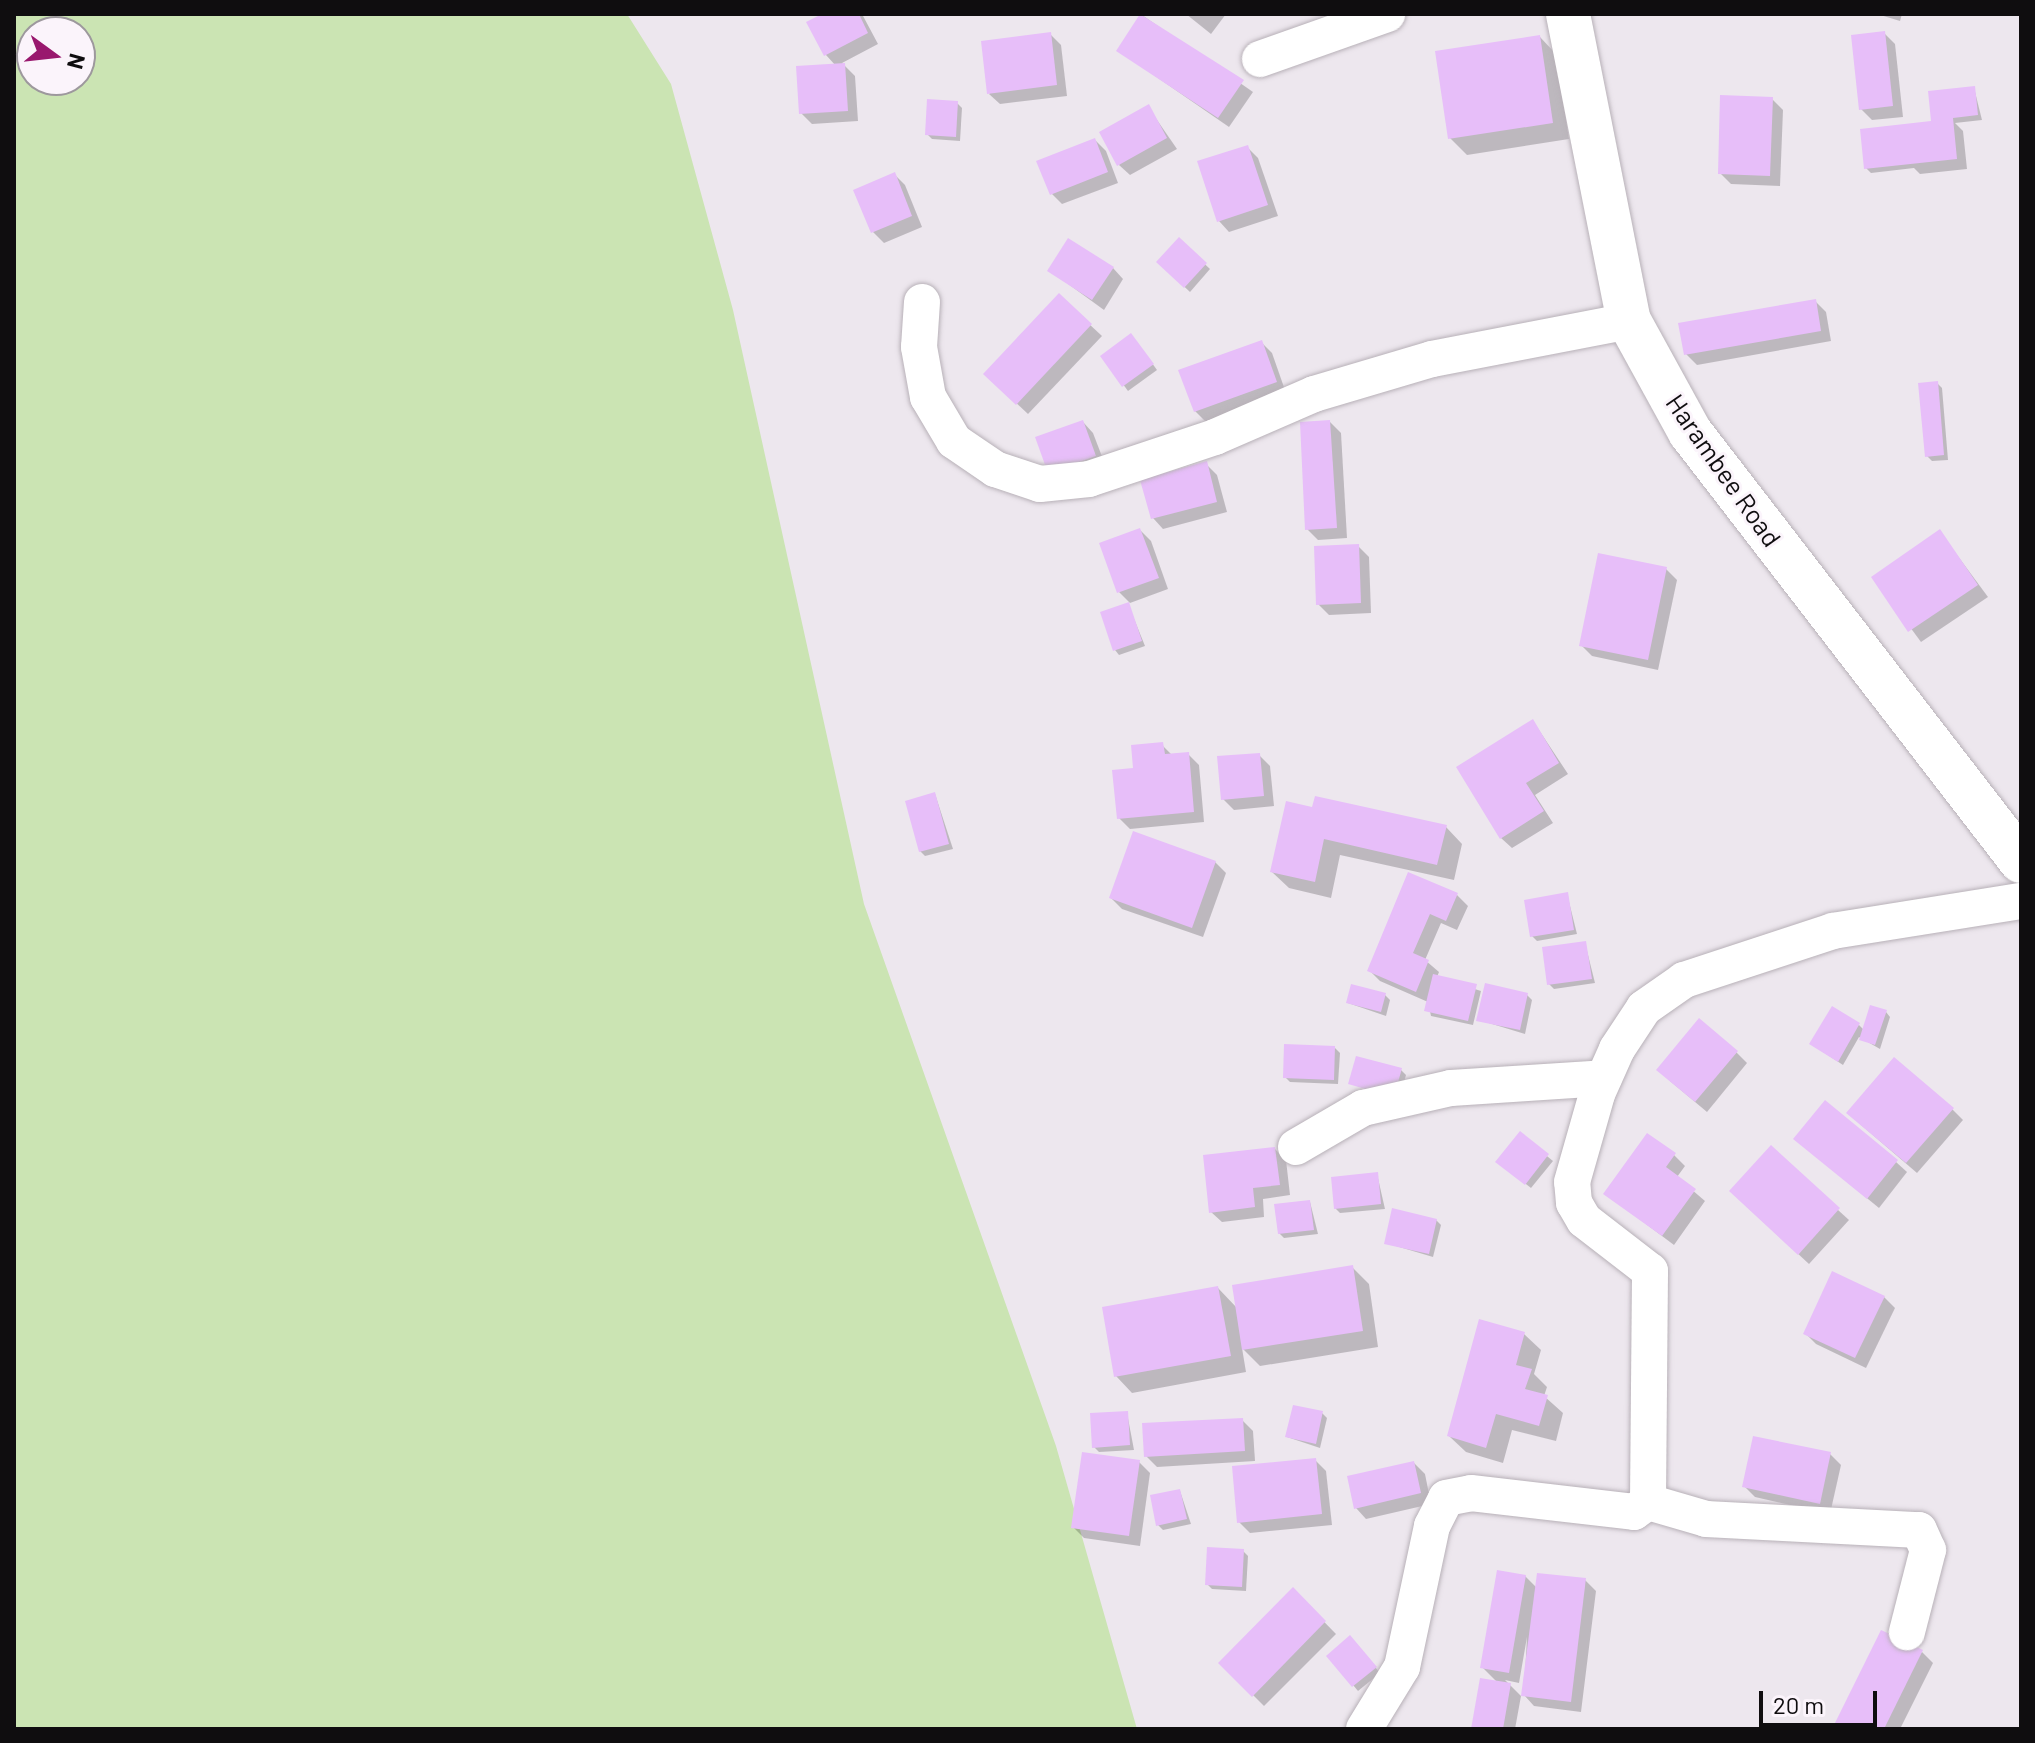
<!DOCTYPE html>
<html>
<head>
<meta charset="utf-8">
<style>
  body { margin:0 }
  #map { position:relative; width:2035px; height:1743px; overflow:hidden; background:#ede7ee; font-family:Barlow,sans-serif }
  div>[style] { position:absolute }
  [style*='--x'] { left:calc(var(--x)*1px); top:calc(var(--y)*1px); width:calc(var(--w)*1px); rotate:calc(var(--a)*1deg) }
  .green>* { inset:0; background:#cbe4b3 }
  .shadow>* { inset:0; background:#0003 }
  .building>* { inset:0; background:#e7bef9 }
  .roads { filter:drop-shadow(0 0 2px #b8b1b8) drop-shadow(0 0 2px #b8b1b8) }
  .street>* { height:36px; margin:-18px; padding:0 18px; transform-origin:18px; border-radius:18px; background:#fff }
  .secondary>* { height:44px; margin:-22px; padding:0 22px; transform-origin:22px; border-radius:22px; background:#fff }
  span { translate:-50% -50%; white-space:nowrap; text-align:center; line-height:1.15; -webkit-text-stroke:6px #fbf4fb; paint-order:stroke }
  .street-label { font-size:26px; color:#0f0d0f }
  .frame { position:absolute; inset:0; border:16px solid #0f0d0f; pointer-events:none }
  .north { position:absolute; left:16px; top:16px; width:80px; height:80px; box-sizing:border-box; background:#fbf4fb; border:2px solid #9d989d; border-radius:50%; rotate:105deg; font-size:22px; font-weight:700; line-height:32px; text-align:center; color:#0f0d0f }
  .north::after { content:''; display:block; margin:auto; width:28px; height:36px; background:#99186e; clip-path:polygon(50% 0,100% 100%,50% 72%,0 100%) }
  .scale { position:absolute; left:1759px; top:1691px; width:118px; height:36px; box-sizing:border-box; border:4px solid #0f0d0f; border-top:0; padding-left:10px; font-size:24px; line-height:28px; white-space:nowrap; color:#0f0d0f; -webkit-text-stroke:6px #fbf4fb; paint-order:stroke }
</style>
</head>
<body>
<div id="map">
  <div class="green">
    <i style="clip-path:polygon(evenodd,14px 14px,627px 14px,671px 84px,733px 310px,864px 904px,1056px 1446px,1137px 1729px,14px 1729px,14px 14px,32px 32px,80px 32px,80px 80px,32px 80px,32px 32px)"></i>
  </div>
  <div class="shadow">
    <i style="clip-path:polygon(826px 14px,862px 14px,878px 44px,842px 63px,855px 76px,858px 121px,812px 124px,801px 113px,836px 66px,826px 55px)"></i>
    <i style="clip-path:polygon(1186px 14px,1226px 14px,1211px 34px)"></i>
    <i style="clip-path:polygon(1877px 14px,1902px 14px,1900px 21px)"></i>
    <i style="clip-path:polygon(1142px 15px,1253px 92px,1229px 127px,1119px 51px)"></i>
    <i style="clip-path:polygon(1884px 33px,1895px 44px,1903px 117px,1872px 120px,1861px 109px)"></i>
    <i style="clip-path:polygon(1050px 34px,1061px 45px,1067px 96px,1000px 104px,989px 94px)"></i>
    <i style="clip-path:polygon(1540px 37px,1556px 54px,1569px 139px,1467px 155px,1450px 138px)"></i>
    <i style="clip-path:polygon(1974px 88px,1982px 120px,1955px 123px,1963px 131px,1967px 169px,1920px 174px,1914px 168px,1871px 173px,1866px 168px,1936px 122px)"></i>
    <i style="clip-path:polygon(1772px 99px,1783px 110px,1780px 186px,1731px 184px,1720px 173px)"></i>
    <i style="clip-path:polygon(957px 103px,962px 108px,960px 141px,932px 139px,927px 134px)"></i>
    <i style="clip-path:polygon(1148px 107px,1177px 149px,1130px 175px,1119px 165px)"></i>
    <i style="clip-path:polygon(1095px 140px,1106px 151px,1118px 183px,1062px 204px,1051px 193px)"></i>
    <i style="clip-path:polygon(1247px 147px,1258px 158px,1278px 216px,1229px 232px,1219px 221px)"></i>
    <i style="clip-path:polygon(895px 175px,905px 185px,922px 227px,884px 243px,873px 232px)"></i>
    <i style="clip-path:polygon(1179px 240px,1210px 269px,1190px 292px,1158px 262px)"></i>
    <i style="clip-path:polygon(1113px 268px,1123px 279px,1104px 310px,1049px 270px)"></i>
    <i style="clip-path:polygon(1059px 296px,1102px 336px,1028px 414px,997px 385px)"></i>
    <i style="clip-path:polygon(1815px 301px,1826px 312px,1831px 341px,1697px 365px,1686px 354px)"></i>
    <i style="clip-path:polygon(1136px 341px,1157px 370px,1128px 391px,1103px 357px)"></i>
    <i style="clip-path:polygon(1261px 342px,1272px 353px,1286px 393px,1206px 422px,1195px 411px)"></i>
    <i style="clip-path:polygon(1937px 383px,1942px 388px,1948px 460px,1932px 461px,1927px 456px)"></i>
    <i style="clip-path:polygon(1083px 422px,1093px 433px,1106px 467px,1061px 483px)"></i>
    <i style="clip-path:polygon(1330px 422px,1341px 433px,1347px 538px,1318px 540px,1307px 529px)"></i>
    <i style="clip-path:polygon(1206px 464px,1217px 475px,1227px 512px,1163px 529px,1153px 518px)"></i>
    <i style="clip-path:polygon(1140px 530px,1151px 541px,1168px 589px,1130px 603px,1119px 592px)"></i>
    <i style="clip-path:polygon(1940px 532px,1988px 597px,1921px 642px,1873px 577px)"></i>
    <i style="clip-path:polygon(1358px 546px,1369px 557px,1371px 613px,1329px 615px,1318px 604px)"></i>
    <i style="clip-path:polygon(1666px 569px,1677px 580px,1658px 670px,1592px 656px,1581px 645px)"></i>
    <i style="clip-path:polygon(1128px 604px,1145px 646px,1119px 655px,1115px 650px)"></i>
    <i style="clip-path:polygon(1533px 721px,1568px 774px,1535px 795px,1553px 823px,1512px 848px,1501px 838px)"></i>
    <i style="clip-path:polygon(1162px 745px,1173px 756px,1188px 754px,1199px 765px,1204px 822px,1130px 829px,1119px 818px,1135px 770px)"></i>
    <i style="clip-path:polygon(1259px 755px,1270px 766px,1274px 806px,1234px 810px,1223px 799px)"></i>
    <i style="clip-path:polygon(935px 794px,953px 849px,925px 856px,920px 851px)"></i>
    <i style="clip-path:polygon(1287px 804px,1446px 827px,1462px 844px,1454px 880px,1340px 855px,1331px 898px,1289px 888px,1272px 872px)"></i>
    <i style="clip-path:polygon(1215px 862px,1226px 873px,1203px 937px,1122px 909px,1111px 898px)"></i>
    <i style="clip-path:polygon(1409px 875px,1457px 895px,1468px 906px,1457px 930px,1441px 923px,1425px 960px,1439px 972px,1437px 977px,1481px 991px,1473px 1025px,1431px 1016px,1428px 1002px,1380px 981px,1369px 970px)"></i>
    <i style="clip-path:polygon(1567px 894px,1577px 934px,1537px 941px,1532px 936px)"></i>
    <i style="clip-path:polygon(1585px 943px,1595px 983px,1554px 989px,1549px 984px)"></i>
    <i style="clip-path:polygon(1385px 995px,1390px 1000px,1386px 1016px,1348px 1003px)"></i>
    <i style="clip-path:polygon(1527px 995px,1532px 1000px,1525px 1034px,1479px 1020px)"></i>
    <i style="clip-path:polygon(1886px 1012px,1890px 1017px,1880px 1049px,1859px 1037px,1843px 1065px,1811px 1044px,1859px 1025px,1864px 1030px)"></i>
    <i style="clip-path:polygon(1335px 1048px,1340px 1053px,1338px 1084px,1290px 1082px,1285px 1077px)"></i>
    <i style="clip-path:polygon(1736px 1052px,1747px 1063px,1707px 1112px,1670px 1081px)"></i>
    <i style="clip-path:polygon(1401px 1070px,1406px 1075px,1399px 1101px,1350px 1083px)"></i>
    <i style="clip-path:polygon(1952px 1109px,1963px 1120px,1917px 1173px,1860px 1124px)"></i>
    <i style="clip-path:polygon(1520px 1134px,1553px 1161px,1531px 1188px,1503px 1166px)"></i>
    <i style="clip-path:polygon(1275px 1149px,1286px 1160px,1290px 1195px,1263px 1199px,1264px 1217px,1222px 1222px,1211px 1212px)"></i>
    <i style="clip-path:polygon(1807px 1149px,1896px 1162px,1907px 1172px,1879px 1208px)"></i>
    <i style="clip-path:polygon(1674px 1155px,1685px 1166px,1677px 1177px,1705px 1201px,1674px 1245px,1606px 1194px)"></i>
    <i style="clip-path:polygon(1377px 1174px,1385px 1209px,1340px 1213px,1335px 1208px)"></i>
    <i style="clip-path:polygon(1310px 1202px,1318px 1234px,1284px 1238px,1279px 1233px)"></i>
    <i style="clip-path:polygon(1742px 1202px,1838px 1210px,1849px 1220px,1809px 1264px)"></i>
    <i style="clip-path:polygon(1436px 1220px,1441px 1225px,1433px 1257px,1386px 1243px)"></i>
    <i style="clip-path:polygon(1352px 1267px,1369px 1284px,1378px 1347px,1260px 1366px,1242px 1348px,1246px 1372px,1132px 1393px,1116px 1376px,1218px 1288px,1237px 1308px)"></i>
    <i style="clip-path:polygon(1884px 1297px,1895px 1308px,1866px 1368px,1816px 1344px,1805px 1333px)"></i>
    <i style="clip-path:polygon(1524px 1334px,1541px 1350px,1534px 1374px,1547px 1387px,1544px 1396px,1563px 1413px,1556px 1441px,1512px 1430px,1503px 1463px,1466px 1452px,1449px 1436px)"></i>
    <i style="clip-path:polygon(1127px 1413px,1134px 1450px,1099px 1452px,1094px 1447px)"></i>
    <i style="clip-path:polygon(1322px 1413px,1327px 1418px,1320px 1448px,1287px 1437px)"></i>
    <i style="clip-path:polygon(1242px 1420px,1253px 1431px,1255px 1461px,1157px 1467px,1146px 1456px)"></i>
    <i style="clip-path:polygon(1830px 1454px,1841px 1465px,1830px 1514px,1755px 1497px,1744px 1486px)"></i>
    <i style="clip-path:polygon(1315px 1460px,1326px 1471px,1332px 1525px,1250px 1533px,1239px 1522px)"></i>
    <i style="clip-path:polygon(1139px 1462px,1150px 1473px,1140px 1546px,1084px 1538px,1073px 1527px)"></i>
    <i style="clip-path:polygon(1414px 1463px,1425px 1474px,1431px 1504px,1366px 1519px,1356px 1508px)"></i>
    <i style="clip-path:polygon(1180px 1491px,1191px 1524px,1163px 1530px,1158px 1525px)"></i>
    <i style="clip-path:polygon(1243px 1551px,1248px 1556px,1246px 1591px,1212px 1589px,1207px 1584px)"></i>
    <i style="clip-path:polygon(1525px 1576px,1537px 1588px,1585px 1580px,1596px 1591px,1581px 1712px,1534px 1706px,1524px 1695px,1527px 1637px,1519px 1683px,1505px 1680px,1521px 1696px,1515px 1729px,1473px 1729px,1498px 1683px,1482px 1667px)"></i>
    <i style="clip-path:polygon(1293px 1590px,1336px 1634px,1264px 1706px,1221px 1663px)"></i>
    <i style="clip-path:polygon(1355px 1642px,1380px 1673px,1358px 1691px,1329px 1656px)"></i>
    <i style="clip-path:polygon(1922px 1652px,1933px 1663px,1900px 1729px,1834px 1729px)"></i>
  </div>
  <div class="building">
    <i style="clip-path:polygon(822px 14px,859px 14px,868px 33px,824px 56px,806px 22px)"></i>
    <i style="clip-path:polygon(1140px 14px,1244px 80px,1218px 118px,1116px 51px)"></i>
    <i style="clip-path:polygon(1885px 31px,1893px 106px,1859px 110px,1851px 35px)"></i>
    <i style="clip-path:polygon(1051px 32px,1057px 85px,987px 94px,981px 41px)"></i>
    <i style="clip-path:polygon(1540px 35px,1553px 123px,1448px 139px,1435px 51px)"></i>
    <i style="clip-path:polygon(845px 63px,848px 111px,799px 114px,796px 66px)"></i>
    <i style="clip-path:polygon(1975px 86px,1978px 115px,1953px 118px,1957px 159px,1864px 169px,1860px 129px,1931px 121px,1928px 91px)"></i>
    <i style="clip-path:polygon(1720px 95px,1773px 97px,1770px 176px,1718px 174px)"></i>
    <i style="clip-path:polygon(927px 99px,958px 101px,956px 137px,925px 135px)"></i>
    <i style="clip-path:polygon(1149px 104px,1167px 138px,1117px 166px,1099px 132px)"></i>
    <i style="clip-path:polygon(1095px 138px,1108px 172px,1050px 195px,1036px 161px)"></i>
    <i style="clip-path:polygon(1248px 145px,1268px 205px,1217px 222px,1197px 161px)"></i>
    <i style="clip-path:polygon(895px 172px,912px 216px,871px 233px,853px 190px)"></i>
    <i style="clip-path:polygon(1179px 237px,1207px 263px,1184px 288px,1156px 262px)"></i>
    <i style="clip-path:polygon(1068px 238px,1114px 267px,1092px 300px,1047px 271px)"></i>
    <i style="clip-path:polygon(1059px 293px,1092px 324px,1016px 405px,983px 374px)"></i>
    <i style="clip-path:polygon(1816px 299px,1821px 331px,1684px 355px,1678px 323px)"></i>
    <i style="clip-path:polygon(1131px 333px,1154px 364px,1122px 387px,1100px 356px)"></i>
    <i style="clip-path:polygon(1262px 340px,1277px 382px,1194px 412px,1178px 370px)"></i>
    <i style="clip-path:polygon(1938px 381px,1944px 455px,1925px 457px,1918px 383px)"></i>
    <i style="clip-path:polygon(1083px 420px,1096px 456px,1048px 473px,1035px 437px)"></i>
    <i style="clip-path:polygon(1330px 420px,1337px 528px,1305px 530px,1300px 422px)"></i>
    <i style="clip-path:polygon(1207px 461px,1217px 502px,1151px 519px,1140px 480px)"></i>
    <i style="clip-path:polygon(1140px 528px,1159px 578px,1117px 593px,1099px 543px)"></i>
    <i style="clip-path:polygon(1940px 529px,1978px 585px,1908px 632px,1871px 577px)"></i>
    <i style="clip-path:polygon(1359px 544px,1361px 603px,1316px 605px,1314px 546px)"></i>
    <i style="clip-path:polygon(1598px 553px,1667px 567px,1648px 660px,1579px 646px)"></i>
    <i style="clip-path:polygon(1129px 602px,1142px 641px,1113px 651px,1100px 612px)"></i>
    <i style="clip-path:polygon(1533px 719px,1559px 763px,1526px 783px,1544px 811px,1500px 839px,1456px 767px)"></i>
    <i style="clip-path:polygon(1163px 742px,1165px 754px,1189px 752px,1194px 812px,1117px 819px,1112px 770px,1133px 768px,1131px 745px)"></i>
    <i style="clip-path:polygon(1260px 753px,1264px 796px,1221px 800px,1217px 756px)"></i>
    <i style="clip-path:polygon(935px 792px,949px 844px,919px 852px,905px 801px)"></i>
    <i style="clip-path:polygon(1315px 796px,1447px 825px,1437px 865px,1324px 839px,1315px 882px,1270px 872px,1286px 801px,1312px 807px)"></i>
    <i style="clip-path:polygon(1133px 831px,1216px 861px,1192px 928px,1109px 898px)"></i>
    <i style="clip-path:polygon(1408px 872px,1458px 893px,1446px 921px,1430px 914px,1413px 953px,1429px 960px,1416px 992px,1367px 971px)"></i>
    <i style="clip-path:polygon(1568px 892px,1574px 930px,1530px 937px,1524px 900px)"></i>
    <i style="clip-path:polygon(1586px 941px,1592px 979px,1547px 985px,1542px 947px)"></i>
    <i style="clip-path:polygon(1433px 974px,1477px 984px,1468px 1021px,1424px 1011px)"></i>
    <i style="clip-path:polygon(1485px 983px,1528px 993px,1520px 1030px,1476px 1021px)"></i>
    <i style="clip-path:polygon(1351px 984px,1386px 993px,1381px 1012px,1346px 1003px)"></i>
    <i style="clip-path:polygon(1870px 1005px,1887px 1010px,1875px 1045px,1859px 1040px)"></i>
    <i style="clip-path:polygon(1832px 1006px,1860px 1023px,1838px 1062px,1809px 1044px)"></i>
    <i style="clip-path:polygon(1699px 1018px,1738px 1051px,1695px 1102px,1656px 1070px)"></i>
    <i style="clip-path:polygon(1284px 1044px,1335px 1046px,1334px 1080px,1283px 1078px)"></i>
    <i style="clip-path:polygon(1356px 1056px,1402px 1068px,1394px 1097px,1348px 1084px)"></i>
    <i style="clip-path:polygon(1894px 1057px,1954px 1108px,1906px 1163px,1846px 1113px)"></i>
    <i style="clip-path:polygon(1825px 1100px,1898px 1160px,1867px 1199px,1793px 1139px)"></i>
    <i style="clip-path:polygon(1520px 1131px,1549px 1154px,1525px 1185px,1495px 1162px)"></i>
    <i style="clip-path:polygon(1647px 1133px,1676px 1153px,1666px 1167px,1696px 1189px,1662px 1236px,1603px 1194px)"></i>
    <i style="clip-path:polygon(1771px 1145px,1840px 1208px,1798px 1255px,1729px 1191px)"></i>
    <i style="clip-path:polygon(1275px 1147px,1280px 1185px,1253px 1188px,1255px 1207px,1209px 1213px,1203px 1155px)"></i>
    <i style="clip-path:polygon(1378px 1172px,1381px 1204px,1334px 1209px,1331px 1177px)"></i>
    <i style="clip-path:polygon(1310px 1200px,1314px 1230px,1278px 1234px,1274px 1204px)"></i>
    <i style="clip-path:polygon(1392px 1208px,1437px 1219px,1429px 1254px,1384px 1244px)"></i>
    <i style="clip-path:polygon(1353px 1265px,1363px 1331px,1242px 1350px,1232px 1285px)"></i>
    <i style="clip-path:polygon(1832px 1271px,1885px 1296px,1855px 1358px,1803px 1334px)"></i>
    <i style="clip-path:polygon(1218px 1286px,1231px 1356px,1114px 1377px,1102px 1307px)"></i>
    <i style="clip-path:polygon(1479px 1319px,1525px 1332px,1516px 1365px,1532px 1369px,1525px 1389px,1548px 1395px,1539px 1426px,1496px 1414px,1486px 1448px,1447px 1436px)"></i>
    <i style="clip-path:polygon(1293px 1405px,1323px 1411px,1316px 1444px,1285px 1437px)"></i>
    <i style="clip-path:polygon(1128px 1411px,1130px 1445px,1092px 1448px,1090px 1413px)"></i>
    <i style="clip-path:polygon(1243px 1418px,1245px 1451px,1144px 1457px,1142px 1423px)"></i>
    <i style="clip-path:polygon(1753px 1436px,1831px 1452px,1820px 1504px,1742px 1487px)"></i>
    <i style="clip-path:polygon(1082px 1452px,1140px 1460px,1129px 1536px,1071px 1528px)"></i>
    <i style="clip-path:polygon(1316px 1458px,1322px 1514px,1237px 1523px,1232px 1466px)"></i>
    <i style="clip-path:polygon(1414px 1461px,1421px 1493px,1354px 1509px,1347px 1476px)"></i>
    <i style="clip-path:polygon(1180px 1489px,1187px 1519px,1156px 1526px,1150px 1495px)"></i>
    <i style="clip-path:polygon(1207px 1547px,1244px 1549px,1242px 1587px,1205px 1585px)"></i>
    <i style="clip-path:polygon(1497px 1570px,1526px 1575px,1509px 1673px,1480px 1668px)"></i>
    <i style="clip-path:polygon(1537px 1573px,1586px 1578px,1571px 1702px,1521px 1696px)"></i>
    <i style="clip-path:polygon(1293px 1587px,1326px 1621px,1252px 1697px,1218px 1663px)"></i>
    <i style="clip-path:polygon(1881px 1630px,1923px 1650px,1884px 1729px,1832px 1729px)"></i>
    <i style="clip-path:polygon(1350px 1635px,1377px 1667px,1352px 1687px,1326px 1656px)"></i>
    <i style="clip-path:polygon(1480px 1678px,1511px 1683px,1503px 1729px,1471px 1729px)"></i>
  </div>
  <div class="roads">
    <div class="street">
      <i style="--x:1260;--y:59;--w:135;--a:-19.5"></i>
      <i style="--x:922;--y:302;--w:45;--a:93.8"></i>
      <i style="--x:919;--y:347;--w:51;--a:79.8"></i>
      <i style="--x:928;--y:397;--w:51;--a:59.4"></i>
      <i style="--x:954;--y:441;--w:50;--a:34.3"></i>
      <i style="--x:995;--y:469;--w:47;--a:18.4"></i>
      <i style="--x:1040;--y:484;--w:49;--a:-5.8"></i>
      <i style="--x:1089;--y:479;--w:133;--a:-18.4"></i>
      <i style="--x:1215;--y:437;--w:108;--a:-23.5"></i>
      <i style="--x:1314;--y:394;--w:123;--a:-16.5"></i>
      <i style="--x:1432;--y:359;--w:201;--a:-10.9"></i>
      <i style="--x:1296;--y:1147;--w:78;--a:-30.2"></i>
      <i style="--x:1363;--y:1108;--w:90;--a:-12.8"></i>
      <i style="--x:1451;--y:1088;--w:153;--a:-3.7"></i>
      <i style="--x:1648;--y:1502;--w:60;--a:16.3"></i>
      <i style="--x:1706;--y:1519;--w:213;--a:3"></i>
      <i style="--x:1919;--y:1530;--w:22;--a:66"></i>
      <i style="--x:1928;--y:1550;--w:85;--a:104.4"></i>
      <i style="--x:1364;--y:1729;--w:73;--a:-58.5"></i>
      <i style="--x:1402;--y:1667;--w:144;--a:-78"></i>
      <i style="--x:1432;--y:1526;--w:31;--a:-63"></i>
      <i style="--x:1446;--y:1498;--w:25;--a:-11"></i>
      <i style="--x:1471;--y:1493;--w:164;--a:6.6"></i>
      <i style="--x:1634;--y:1512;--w:17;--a:-36"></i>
      <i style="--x:1648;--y:1502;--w:231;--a:-89.5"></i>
      <i style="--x:1650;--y:1271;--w:83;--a:-142.3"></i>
      <i style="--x:1584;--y:1220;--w:20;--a:-120"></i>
      <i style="--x:1574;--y:1203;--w:21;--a:-95"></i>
      <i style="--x:1572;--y:1182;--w:91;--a:-74.1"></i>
      <i style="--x:1597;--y:1094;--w:49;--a:-66"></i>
      <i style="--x:1617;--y:1049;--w:49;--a:-56.6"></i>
      <i style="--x:1644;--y:1008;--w:49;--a:-35"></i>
      <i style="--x:1684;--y:980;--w:157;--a:-18.2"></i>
      <i style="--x:1833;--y:931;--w:190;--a:-9.1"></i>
    </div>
    <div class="secondary">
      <i style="--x:1568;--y:14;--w:313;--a:78.8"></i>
      <i style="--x:1629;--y:321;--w:127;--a:61.2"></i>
      <i style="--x:1690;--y:432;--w:542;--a:52.35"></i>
    </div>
  </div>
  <div class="street-label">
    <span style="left:1724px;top:470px;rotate:55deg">Harambee Road</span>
  </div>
  <div class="frame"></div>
  <div class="north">N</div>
  <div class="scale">20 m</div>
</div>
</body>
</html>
